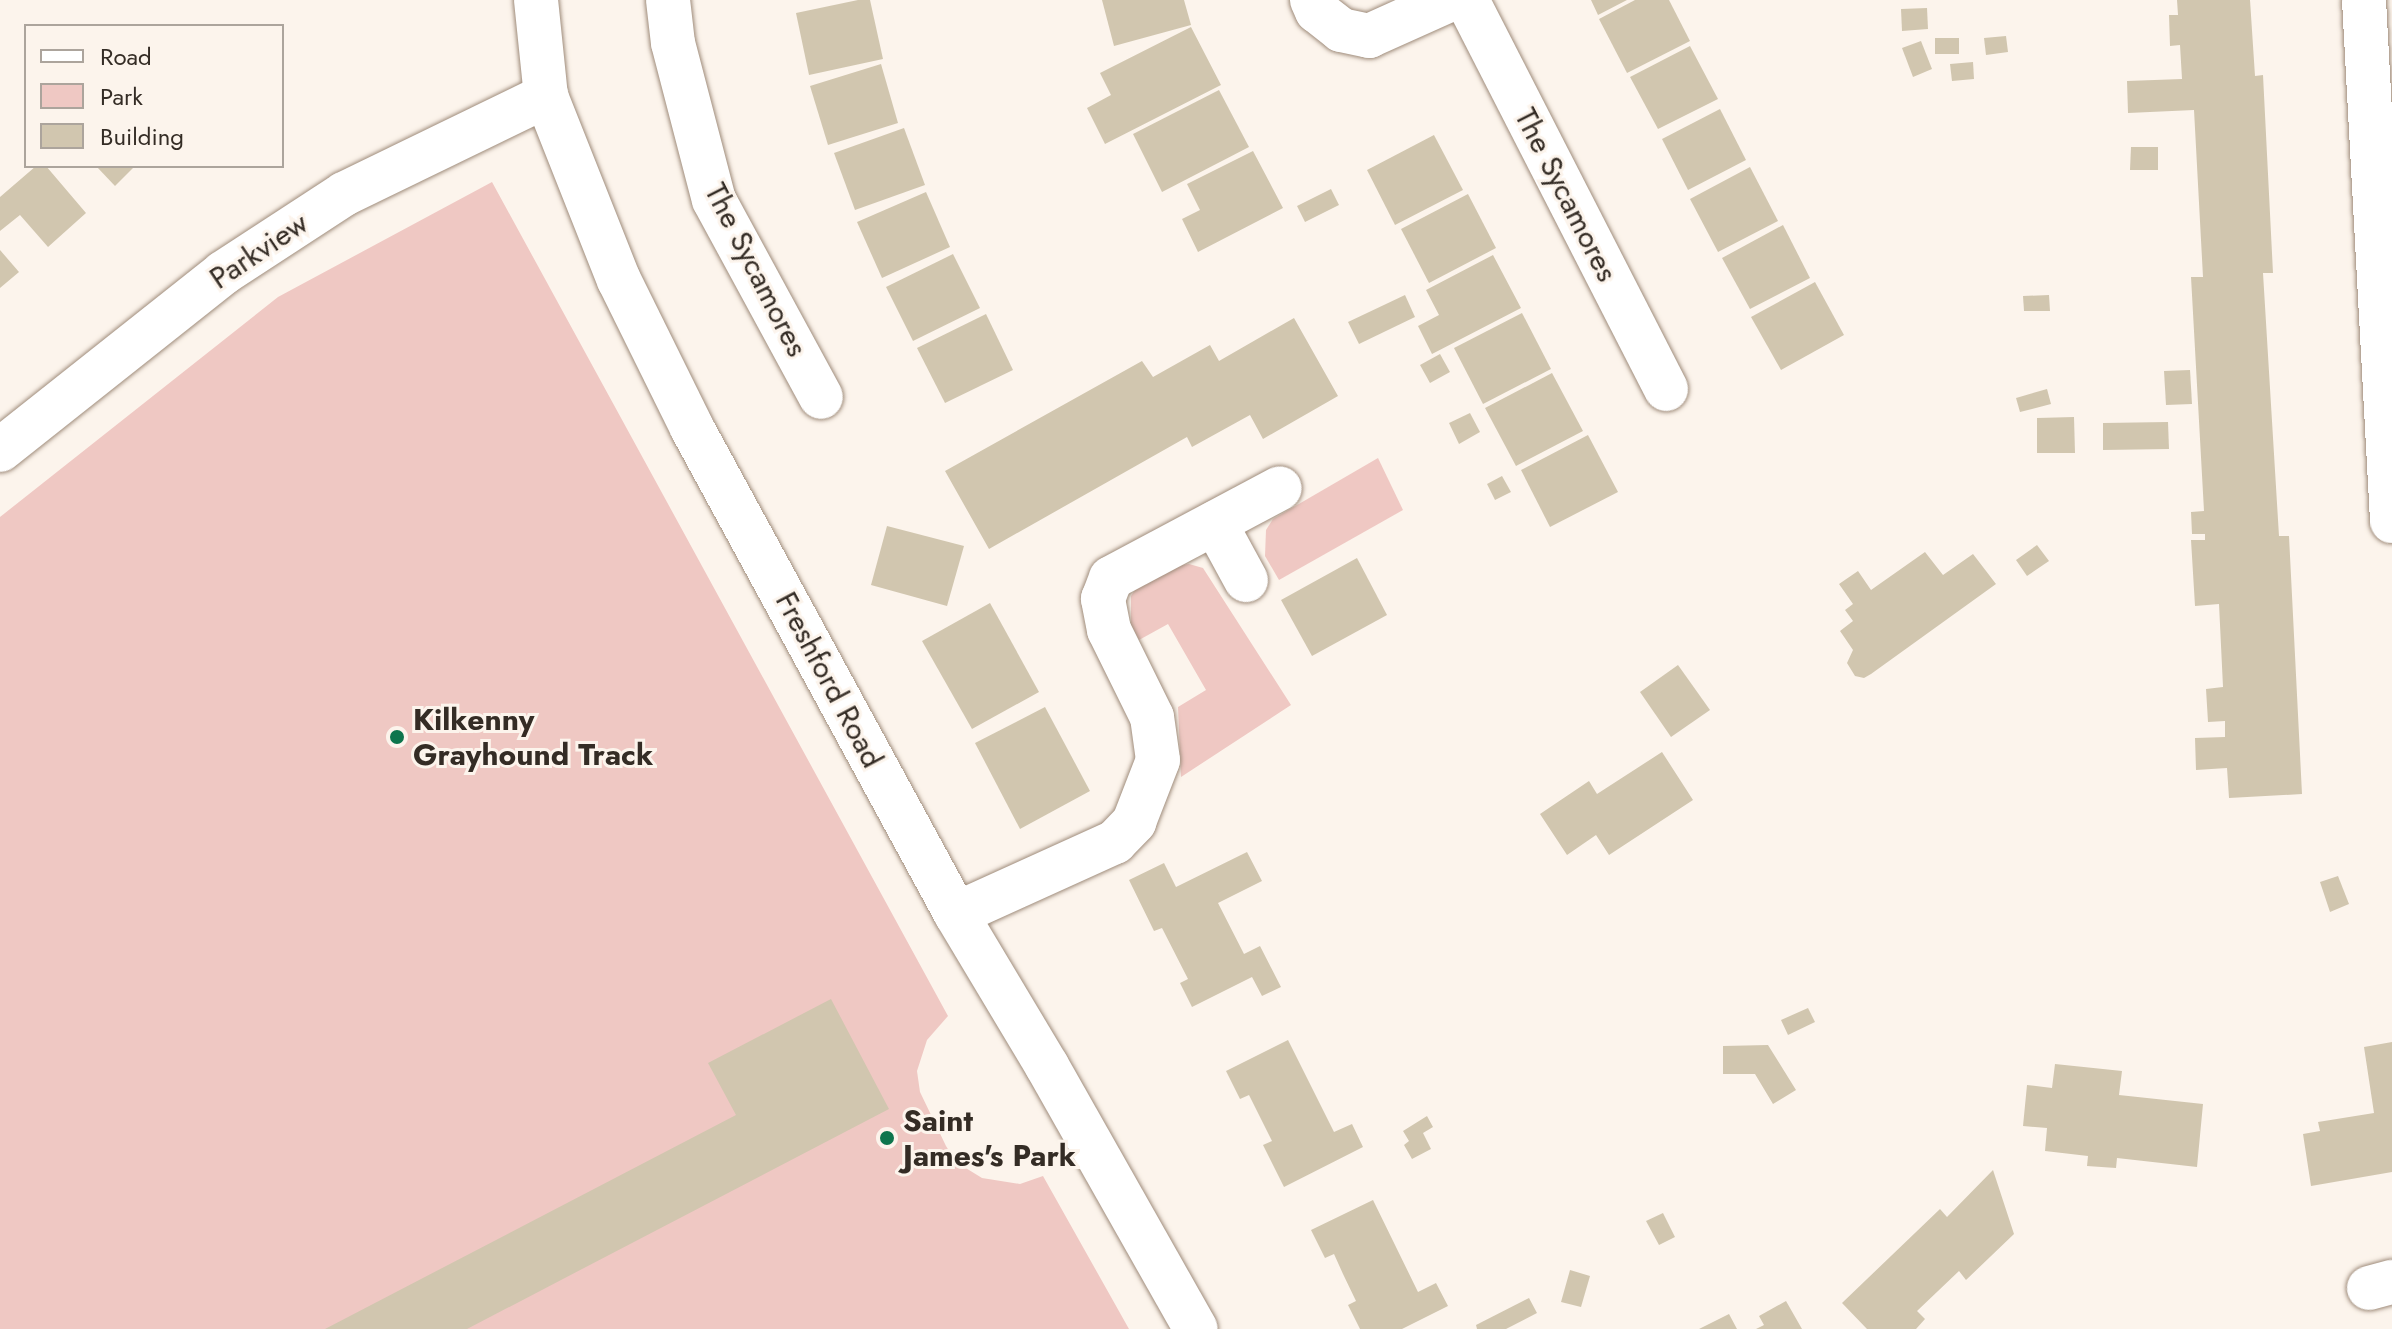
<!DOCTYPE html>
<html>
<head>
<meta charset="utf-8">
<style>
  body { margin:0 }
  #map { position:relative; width:2392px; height:1329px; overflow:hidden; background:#fcf4ec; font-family:Jost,sans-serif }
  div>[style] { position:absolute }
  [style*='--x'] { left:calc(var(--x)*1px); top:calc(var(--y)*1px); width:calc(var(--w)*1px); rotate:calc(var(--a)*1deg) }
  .green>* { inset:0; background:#efc8c3 }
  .building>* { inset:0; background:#d1c6af }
  .roads { filter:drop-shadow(0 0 2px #9f8c7b) drop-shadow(0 0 2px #9f8c7b) }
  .minor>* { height:44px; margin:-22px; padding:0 22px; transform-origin:22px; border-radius:22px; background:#fff }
  .tertiary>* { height:44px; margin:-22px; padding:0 22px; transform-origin:22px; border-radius:22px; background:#fff }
  .secondary>* { height:44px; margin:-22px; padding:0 22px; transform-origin:22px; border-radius:22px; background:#fff }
  .dots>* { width:22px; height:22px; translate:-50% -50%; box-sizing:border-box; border:4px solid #fcf4ec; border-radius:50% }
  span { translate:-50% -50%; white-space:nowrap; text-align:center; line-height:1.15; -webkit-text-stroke:6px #fcf4ec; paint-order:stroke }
  .street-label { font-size:30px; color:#342c25 }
  .poi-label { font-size:30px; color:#342c25; font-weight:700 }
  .left { translate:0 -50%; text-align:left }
  .legend { position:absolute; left:24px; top:24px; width:260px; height:144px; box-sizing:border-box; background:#fcf4ec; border:2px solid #aca49c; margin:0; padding:10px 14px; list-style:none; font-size:24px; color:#342c25 }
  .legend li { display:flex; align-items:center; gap:16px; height:40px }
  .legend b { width:40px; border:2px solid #aca49c }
</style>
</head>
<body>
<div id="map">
  <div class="green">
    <i style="clip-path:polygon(492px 182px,948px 1016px,927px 1040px,917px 1071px,920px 1092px,946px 1146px,956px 1162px,982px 1178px,1020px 1184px,1043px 1176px,1129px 1329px,0 1329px,0 517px,278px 297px)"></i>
    <i style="clip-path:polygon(1378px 458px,1403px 510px,1279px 580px,1265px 556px,1266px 530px,1273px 519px)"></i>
    <i style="clip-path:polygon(1189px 564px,1203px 568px,1291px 705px,1181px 777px,1178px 707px,1206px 690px,1168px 624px,1139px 640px,1131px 625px,1131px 596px,1141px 581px,1175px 566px)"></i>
  </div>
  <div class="building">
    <i style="clip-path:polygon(858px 0,870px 0,883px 59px,809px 75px,796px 13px)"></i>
    <i style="clip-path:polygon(1102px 0,1184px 0,1191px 25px,1114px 46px)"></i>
    <i style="clip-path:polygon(1591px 0,1627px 0,1598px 15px)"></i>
    <i style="clip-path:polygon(1635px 0,1669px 0,1690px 41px,1627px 73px,1599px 19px)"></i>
    <i style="clip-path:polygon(2177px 0,2250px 0,2255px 76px,2263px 75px,2273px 273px,2263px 273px,2279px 536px,2289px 536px,2302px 794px,2229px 798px,2227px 768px,2196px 770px,2195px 738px,2225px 737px,2225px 721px,2208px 722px,2206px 689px,2223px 687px,2219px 604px,2195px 606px,2191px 540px,2205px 540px,2205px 534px,2192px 534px,2191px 512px,2204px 511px,2191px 277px,2203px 277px,2194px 110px,2128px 113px,2127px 81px,2182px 79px,2180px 45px,2170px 46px,2169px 15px,2178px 15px)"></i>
    <i style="clip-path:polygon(1927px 8px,1928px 29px,1902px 31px,1901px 9px)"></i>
    <i style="clip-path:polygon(1191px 27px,1221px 85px,1105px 144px,1087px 108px,1111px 95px,1100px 73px)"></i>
    <i style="clip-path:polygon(2006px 36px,2008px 52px,1986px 55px,1984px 38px)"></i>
    <i style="clip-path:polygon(1935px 38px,1959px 38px,1959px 54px,1935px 54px)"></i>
    <i style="clip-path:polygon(1921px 41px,1932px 69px,1913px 77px,1902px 48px)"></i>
    <i style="clip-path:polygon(1690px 46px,1718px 99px,1658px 129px,1630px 77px)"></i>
    <i style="clip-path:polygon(1973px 62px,1974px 79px,1952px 81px,1950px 64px)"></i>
    <i style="clip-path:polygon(881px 64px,898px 123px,828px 145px,810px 86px)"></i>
    <i style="clip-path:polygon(1219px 90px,1249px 147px,1162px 192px,1133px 134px)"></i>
    <i style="clip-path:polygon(1720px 109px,1746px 160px,1688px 190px,1662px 139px)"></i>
    <i style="clip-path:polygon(904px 128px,925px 185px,855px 210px,834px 153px)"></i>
    <i style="clip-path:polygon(1434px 135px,1463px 190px,1395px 225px,1367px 170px)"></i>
    <i style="clip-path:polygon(2131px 147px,2158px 147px,2158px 170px,2130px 170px)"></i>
    <i style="clip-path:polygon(1253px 151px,1283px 208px,1198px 252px,1182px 219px,1200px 210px,1187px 184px)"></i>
    <i style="clip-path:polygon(36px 166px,46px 166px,86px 213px,48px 247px,20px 215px,0 231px,0 197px)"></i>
    <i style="clip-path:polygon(96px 166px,135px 166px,115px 186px)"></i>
    <i style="clip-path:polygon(1750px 167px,1778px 221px,1718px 252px,1690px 199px)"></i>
    <i style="clip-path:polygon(1331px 189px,1339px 205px,1305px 222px,1297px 206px)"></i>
    <i style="clip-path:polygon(926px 192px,950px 247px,882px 278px,857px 222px)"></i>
    <i style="clip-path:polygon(1468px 194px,1496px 248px,1429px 283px,1401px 229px)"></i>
    <i style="clip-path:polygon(1783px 225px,1810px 278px,1750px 309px,1722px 258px)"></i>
    <i style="clip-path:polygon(0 250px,19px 272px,0 288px)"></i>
    <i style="clip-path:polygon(953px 254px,980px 308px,913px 341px,886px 287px)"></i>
    <i style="clip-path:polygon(1493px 255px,1521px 308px,1432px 354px,1418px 326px,1439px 315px,1426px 290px)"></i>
    <i style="clip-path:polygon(1815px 282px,1844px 335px,1781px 370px,1751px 317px)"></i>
    <i style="clip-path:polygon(1405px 295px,1415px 317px,1359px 344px,1348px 322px)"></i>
    <i style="clip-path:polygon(2049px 295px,2050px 311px,2024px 311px,2023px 296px)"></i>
    <i style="clip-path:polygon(1522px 313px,1551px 369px,1483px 404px,1454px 348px)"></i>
    <i style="clip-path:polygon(986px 314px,1013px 370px,945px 403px,917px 348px)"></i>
    <i style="clip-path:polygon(1294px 318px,1338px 396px,1263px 439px,1250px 415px,1192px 447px,1187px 437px,989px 549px,945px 471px,1142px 361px,1153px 377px,1210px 345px,1219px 361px)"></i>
    <i style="clip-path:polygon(1440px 354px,1450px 372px,1430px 383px,1420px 365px)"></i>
    <i style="clip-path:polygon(2190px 370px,2192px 404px,2166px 405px,2164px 371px)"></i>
    <i style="clip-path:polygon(1552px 373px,1583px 431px,1516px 466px,1485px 408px)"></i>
    <i style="clip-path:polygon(2047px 389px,2051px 404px,2020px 412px,2016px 398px)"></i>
    <i style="clip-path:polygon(1470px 413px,1480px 432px,1459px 444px,1449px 423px)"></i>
    <i style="clip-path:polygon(2074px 417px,2075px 453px,2037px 453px,2037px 418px)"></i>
    <i style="clip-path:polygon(2168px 422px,2169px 449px,2103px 450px,2103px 423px)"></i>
    <i style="clip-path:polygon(1588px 435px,1618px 492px,1550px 527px,1521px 470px)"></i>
    <i style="clip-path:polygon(1502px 476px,1511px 492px,1495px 500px,1487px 484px)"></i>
    <i style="clip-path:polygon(887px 526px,964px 546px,947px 606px,871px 585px)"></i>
    <i style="clip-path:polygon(2037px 545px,2049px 561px,2027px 576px,2016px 560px)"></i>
    <i style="clip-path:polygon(1925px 552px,1943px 575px,1973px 554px,1996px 584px,1871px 674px,1864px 678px,1855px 676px,1847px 663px,1853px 650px,1840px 631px,1853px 621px,1845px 610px,1853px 604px,1839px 584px,1858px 571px,1871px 590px)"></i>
    <i style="clip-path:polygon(1357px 558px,1387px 615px,1312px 656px,1281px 600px)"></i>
    <i style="clip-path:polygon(990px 603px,1039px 692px,972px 729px,922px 641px)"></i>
    <i style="clip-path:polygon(1678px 665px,1710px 710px,1671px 737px,1640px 692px)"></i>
    <i style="clip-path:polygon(1045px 707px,1090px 791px,1020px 829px,975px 743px)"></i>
    <i style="clip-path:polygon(1662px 752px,1693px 800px,1609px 855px,1596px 835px,1567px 855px,1540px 814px,1589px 781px,1597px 794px)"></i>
    <i style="clip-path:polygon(1247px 852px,1262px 881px,1218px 903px,1244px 954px,1260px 946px,1281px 987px,1262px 996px,1252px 977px,1192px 1007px,1180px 983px,1188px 979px,1162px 928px,1154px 931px,1129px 880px,1164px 863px,1176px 887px)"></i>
    <i style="clip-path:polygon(2338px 876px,2349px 904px,2330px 912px,2320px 882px)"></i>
    <i style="clip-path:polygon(831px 999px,889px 1109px,467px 1329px,325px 1329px,736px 1115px,708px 1063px)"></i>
    <i style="clip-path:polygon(1808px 1008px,1815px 1022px,1788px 1035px,1781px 1020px)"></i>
    <i style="clip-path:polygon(1288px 1040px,1334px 1132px,1352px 1124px,1363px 1147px,1284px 1187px,1263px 1145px,1272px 1141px,1249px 1095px,1240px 1099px,1226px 1071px)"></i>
    <i style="clip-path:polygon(2392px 1042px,2392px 1172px,2311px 1186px,2303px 1134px,2320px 1131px,2318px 1122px,2374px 1113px,2364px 1047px)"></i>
    <i style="clip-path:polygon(1768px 1045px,1796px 1090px,1773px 1104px,1755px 1074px,1723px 1074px,1723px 1046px)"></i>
    <i style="clip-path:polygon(2055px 1064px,2122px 1071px,2119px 1095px,2203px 1104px,2197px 1167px,2117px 1158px,2116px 1168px,2087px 1166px,2088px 1156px,2045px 1151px,2047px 1128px,2023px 1126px,2027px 1085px,2052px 1088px)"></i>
    <i style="clip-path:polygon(1427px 1116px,1433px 1127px,1423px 1133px,1431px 1149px,1412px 1159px,1404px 1145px,1409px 1141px,1403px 1131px)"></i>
    <i style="clip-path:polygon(1993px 1170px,2014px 1234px,1966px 1280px,1959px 1271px,1917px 1311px,1925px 1319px,1916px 1329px,1867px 1329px,1842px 1303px,1940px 1209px,1947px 1217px)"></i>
    <i style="clip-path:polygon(1373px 1200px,1418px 1292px,1436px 1283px,1448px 1306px,1402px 1329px,1360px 1329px,1348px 1305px,1356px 1301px,1343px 1274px,1334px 1254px,1325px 1258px,1311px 1230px)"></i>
    <i style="clip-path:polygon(1663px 1213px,1675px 1237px,1659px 1245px,1646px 1221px)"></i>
    <i style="clip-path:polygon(1570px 1270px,1590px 1276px,1581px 1307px,1561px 1302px)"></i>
    <i style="clip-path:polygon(1529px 1298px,1537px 1313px,1506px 1329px,1477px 1329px,1476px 1325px)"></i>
    <i style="clip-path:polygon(1786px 1301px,1802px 1329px,1756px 1329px,1764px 1325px,1759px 1316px)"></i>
    <i style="clip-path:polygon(1729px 1314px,1737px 1329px,1699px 1329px)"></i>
  </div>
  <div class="roads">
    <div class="minor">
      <i style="--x:668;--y:0;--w:43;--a:83.4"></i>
      <i style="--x:673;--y:43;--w:162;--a:75.4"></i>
      <i style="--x:714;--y:200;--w:224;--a:61.5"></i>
      <i style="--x:1312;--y:0;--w:12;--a:66"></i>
      <i style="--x:1317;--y:11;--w:31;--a:38"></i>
      <i style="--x:1341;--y:30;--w:29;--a:12"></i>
      <i style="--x:1369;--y:36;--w:88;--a:-24.2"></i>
      <i style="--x:1467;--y:0;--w:437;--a:62.9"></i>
      <i style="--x:2364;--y:0;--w:522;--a:86.92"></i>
      <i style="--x:1215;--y:523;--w:65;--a:61.5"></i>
      <i style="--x:956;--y:914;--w:175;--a:-24.4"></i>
      <i style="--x:1115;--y:842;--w:28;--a:-46"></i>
      <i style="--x:1134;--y:822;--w:66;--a:-68.8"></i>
      <i style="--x:1158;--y:760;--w:43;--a:-97.9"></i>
      <i style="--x:1152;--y:717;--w:97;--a:-116.3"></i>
      <i style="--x:1109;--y:630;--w:32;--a:-101"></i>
      <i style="--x:1103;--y:599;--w:22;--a:-69"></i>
      <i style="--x:1111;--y:578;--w:191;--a:-28"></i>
      <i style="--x:2369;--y:1288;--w:24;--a:-15"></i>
    </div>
    <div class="tertiary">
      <i style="--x:0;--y:450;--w:285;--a:-38.4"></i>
      <i style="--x:223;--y:273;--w:145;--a:-33.1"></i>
      <i style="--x:344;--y:194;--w:225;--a:-25.9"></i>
    </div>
    <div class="secondary">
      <i style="--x:536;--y:0;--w:97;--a:84.1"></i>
      <i style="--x:546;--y:96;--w:198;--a:68.4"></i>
      <i style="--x:619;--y:280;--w:165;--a:63.7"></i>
      <i style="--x:692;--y:428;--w:553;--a:61.49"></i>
      <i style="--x:956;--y:914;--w:177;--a:59.1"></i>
      <i style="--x:1047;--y:1066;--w:302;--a:60.5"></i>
    </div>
  </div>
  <div class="dots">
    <i style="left:397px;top:737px;background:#0e754d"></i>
    <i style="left:887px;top:1138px;background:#0e754d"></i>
  </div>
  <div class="street-label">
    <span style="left:1566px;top:195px;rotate:63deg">The Sycamores</span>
    <span style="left:259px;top:251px;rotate:-34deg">Parkview</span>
    <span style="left:756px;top:270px;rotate:63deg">The Sycamores</span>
    <span style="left:829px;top:680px;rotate:62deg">Freshford Road</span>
  </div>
  <div class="poi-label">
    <span class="left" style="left:413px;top:737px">Kilkenny<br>Grayhound Track</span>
    <span class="left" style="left:903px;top:1138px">Saint<br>James's Park</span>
  </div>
  <ul class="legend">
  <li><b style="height:10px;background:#fff"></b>Road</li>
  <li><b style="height:22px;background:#efc8c3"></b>Park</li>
  <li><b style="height:22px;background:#d1c6af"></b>Building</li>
  </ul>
</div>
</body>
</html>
